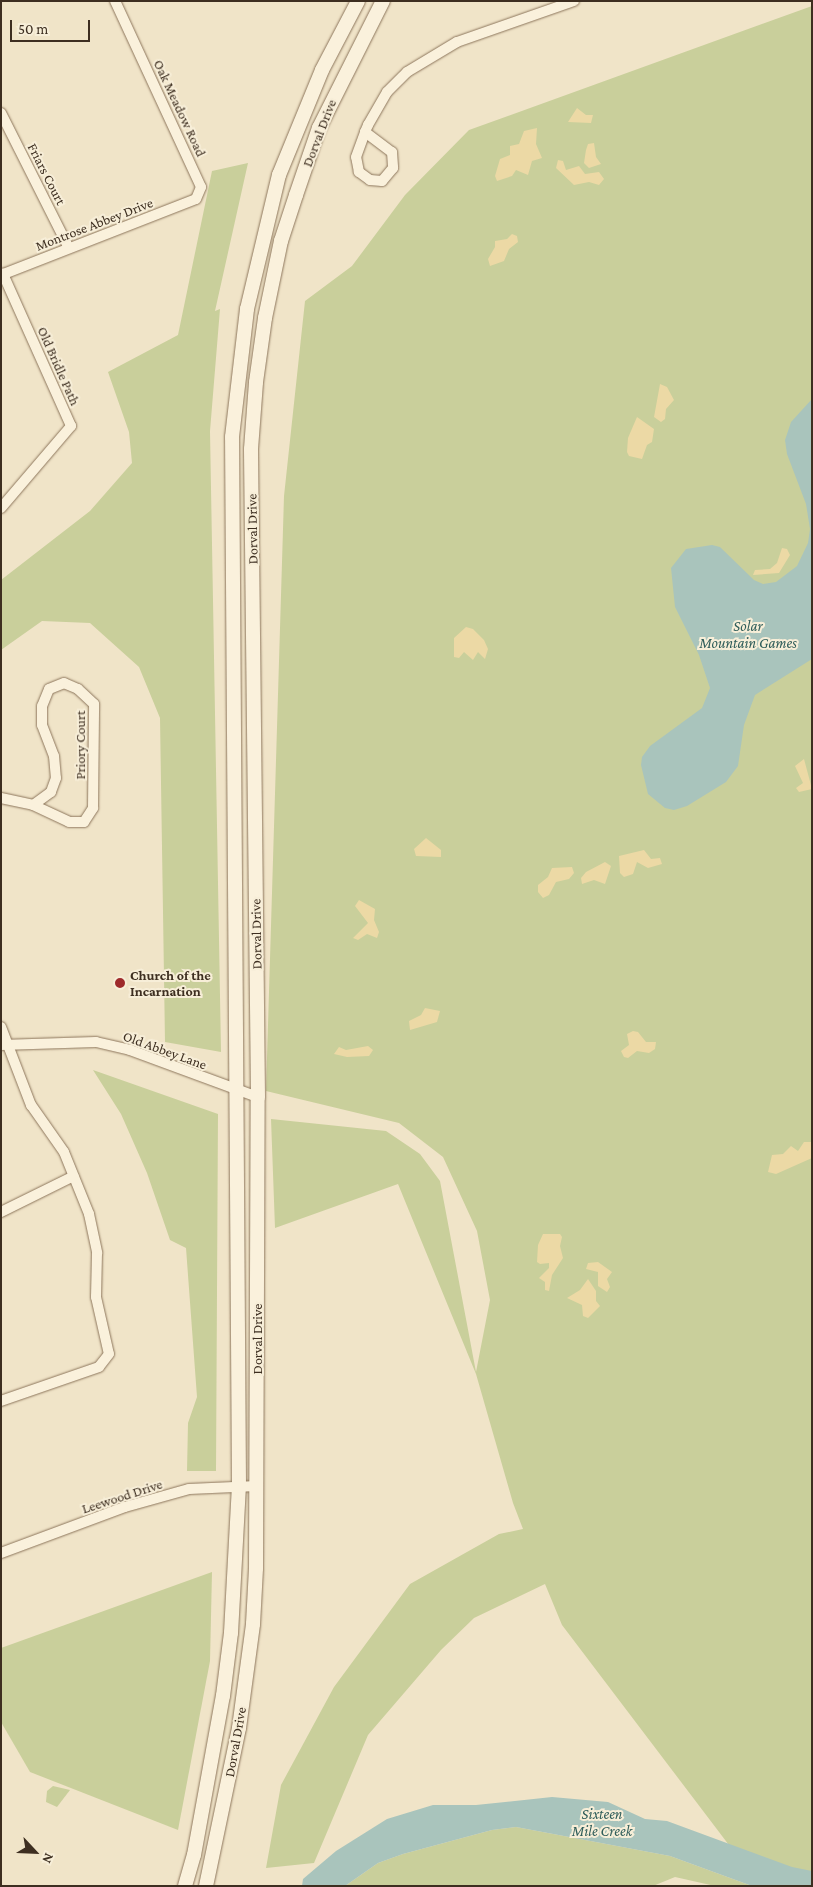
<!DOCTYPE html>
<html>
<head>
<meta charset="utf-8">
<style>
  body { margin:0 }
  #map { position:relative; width:813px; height:1887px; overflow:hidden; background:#f0e4c8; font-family:"Crimson Pro",serif }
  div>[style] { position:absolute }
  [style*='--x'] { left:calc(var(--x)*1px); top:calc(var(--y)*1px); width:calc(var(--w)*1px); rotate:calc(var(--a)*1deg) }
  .green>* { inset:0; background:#c9cf9b }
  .sand>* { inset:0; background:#ecd9a5 }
  .water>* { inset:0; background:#a9c4bc }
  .roads { filter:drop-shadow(0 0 1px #8d765c) drop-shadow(0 0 1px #8d765c) }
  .minor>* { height:10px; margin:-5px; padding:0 5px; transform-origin:5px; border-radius:5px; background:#faf1dc }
  .secondary>* { height:14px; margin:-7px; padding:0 7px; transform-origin:7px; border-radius:7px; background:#faf1dc }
  .dots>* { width:14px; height:14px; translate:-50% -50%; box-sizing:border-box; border:2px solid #f7eed8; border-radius:50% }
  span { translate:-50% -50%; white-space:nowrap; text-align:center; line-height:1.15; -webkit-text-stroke:4px #f7eed8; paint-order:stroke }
  .street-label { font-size:14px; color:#3d2e20 }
  .poi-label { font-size:14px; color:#3d2e20; font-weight:700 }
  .left { translate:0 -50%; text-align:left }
  .water-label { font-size:15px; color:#2f5d5a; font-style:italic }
  .frame { position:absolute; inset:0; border:2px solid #3d2e20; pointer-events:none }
  .north { position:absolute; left:10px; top:1827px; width:50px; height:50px; -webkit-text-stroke:4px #f7eed8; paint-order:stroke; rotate:115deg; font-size:14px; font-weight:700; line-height:20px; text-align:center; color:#3d2e20 }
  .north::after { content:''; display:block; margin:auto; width:18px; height:22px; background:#3d2e20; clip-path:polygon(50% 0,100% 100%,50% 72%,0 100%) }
  .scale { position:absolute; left:10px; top:20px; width:80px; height:22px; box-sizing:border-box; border:2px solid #3d2e20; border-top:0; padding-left:6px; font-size:15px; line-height:18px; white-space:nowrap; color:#3d2e20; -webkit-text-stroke:4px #f7eed8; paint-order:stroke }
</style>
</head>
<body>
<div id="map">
  <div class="green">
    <i style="clip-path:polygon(812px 6px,812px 1886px,760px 1886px,562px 1625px,545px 1584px,474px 1618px,441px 1650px,368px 1735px,314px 1863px,266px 1868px,281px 1785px,334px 1687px,410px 1584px,499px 1534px,523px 1529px,513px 1503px,476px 1374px,398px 1184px,275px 1228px,271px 1119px,386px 1131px,420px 1154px,440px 1181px,476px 1372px,490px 1300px,477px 1231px,443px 1157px,399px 1123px,266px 1091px,284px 496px,305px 301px,352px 266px,405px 195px,469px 130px)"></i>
    <i style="clip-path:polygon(248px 163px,215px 311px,220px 309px,210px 431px,221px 1052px,165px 1042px,160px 718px,139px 667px,90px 623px,42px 621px,1px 650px,1px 580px,90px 511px,132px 463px,129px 432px,108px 372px,178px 335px,212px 171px)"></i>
    <i style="clip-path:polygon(93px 1070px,218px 1114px,216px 1471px,187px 1471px,188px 1423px,197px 1397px,186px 1248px,170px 1240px,147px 1173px,121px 1114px)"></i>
    <i style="clip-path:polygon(212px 1572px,210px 1661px,178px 1830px,30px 1772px,1px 1722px,1px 1648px)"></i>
    <i style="clip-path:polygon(53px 1786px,70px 1790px,57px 1807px,46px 1802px,47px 1791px)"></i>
    <i style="clip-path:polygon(516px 1827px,670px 1856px,752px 1886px,715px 1886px,675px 1877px,653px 1886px,345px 1886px,378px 1863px,403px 1854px,492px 1830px)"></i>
  </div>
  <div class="sand">
    <i style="clip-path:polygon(577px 108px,586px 115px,593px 115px,591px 123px,568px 122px)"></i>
    <i style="clip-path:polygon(537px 128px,536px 144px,542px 158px,532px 161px,528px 175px,516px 170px,512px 176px,497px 181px,495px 176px,500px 159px,510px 155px,510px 146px,519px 144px,524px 131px)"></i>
    <i style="clip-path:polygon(594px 143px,596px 157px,601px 164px,589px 168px,584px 163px,586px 150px,588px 144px)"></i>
    <i style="clip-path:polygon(558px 160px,563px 161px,566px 170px,579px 166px,585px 174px,599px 172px,604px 179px,599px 185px,589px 182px,574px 185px,556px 168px)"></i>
    <i style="clip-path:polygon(512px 234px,517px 236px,518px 242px,509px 249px,504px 261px,490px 266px,488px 259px,495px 247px,495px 241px,507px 239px)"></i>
    <i style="clip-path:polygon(660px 384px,667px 387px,674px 400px,666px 409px,665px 419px,661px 422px,654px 417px)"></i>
    <i style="clip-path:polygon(637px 417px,654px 429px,652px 442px,647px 445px,642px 459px,629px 456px,627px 452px,628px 438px)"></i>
    <i style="clip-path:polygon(782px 548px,787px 549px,790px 555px,779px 573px,753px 575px,755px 570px,770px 569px,777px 563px)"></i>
    <i style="clip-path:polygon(466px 627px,473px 629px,484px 640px,488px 649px,485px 659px,478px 652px,473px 660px,464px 652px,459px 658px,454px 657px,454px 638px)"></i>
    <i style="clip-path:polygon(804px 759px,812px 789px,799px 792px,796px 788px,803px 783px,795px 766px)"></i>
    <i style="clip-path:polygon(426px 838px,441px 850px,441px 857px,416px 856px,414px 849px)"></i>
    <i style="clip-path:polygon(644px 850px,651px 859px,660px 858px,662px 864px,648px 868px,637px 862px,633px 874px,624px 877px,620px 873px,619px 856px)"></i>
    <i style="clip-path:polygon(605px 862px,611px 866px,605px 884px,594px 880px,582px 884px,581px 878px,586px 872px)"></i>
    <i style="clip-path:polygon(552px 868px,572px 867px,574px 873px,569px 879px,556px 882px,549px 895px,543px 898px,538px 892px,538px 885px,548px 877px)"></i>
    <i style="clip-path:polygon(359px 900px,375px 909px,374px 920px,379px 932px,377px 938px,367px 934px,358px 940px,353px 938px,368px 923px,355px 906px)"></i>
    <i style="clip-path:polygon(425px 1008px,440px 1011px,437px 1022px,410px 1030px,409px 1021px,421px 1015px)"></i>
    <i style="clip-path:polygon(633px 1031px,638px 1032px,646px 1042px,656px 1042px,655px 1049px,649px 1053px,637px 1051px,628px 1058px,624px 1057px,621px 1051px,629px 1045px,627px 1034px)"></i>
    <i style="clip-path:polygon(368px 1046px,373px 1050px,369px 1056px,347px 1057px,334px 1054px,339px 1047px,346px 1050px)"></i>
    <i style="clip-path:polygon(804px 1142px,812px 1142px,812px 1158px,776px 1174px,768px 1172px,772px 1155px,783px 1154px,791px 1146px,798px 1151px)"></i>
    <i style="clip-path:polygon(543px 1234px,560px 1234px,562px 1237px,560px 1246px,563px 1258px,552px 1275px,549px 1291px,545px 1290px,545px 1282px,539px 1278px,549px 1268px,549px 1263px,540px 1264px,537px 1262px,538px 1245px)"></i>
    <i style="clip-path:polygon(598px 1262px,612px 1272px,607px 1279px,610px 1287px,607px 1292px,598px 1286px,598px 1272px,586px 1269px,588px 1263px)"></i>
    <i style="clip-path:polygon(588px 1279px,596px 1291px,596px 1301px,600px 1306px,588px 1318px,583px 1316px,582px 1305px,567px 1298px,580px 1290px)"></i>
  </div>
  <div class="water">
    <i style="clip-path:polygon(812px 399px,812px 659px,755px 695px,744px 725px,738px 766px,726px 782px,687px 806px,674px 810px,665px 808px,648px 794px,641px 765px,642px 757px,650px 746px,702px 708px,710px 688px,699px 655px,675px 607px,671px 568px,686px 549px,712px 545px,720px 547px,754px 580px,763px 584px,776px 582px,797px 566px,808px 543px,810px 529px,806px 504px,787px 454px,785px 440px,791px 422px)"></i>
    <i style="clip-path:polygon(552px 1797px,608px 1802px,645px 1819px,667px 1821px,792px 1867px,812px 1871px,812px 1886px,752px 1886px,670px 1856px,516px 1827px,492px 1830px,403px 1854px,378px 1863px,345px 1886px,302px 1886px,303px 1879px,336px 1851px,387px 1819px,433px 1805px,476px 1805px)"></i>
  </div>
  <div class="roads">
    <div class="minor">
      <i style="--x:1;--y:113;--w:151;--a:63.3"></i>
      <i style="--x:365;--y:132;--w:34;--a:37"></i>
      <i style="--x:392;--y:152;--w:16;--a:86"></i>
      <i style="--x:393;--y:168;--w:17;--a:130"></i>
      <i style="--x:382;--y:181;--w:12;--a:-175"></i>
      <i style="--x:370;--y:180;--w:14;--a:-144"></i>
      <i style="--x:359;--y:172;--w:15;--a:-101"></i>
      <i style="--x:356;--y:157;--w:27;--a:-70"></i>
      <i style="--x:365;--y:132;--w:8;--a:-67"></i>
      <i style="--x:368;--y:125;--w:38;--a:-60"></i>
      <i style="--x:387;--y:92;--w:28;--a:-45"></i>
      <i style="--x:407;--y:72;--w:58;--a:-31"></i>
      <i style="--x:457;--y:42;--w:124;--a:-19.3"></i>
      <i style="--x:1;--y:275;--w:209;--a:-21.3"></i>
      <i style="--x:196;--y:199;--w:13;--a:-67"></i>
      <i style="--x:201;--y:187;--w:205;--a:-114.8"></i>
      <i style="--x:1;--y:508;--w:108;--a:-49.5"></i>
      <i style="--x:71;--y:426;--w:167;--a:-114.1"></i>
      <i style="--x:1;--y:798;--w:33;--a:12"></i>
      <i style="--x:33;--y:805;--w:40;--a:25"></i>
      <i style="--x:69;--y:822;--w:15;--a:0"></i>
      <i style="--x:84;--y:822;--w:17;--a:-57"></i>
      <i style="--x:93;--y:808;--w:104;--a:-89.4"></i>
      <i style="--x:94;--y:704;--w:22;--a:-137"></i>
      <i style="--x:78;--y:689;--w:15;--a:-157"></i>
      <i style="--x:64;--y:683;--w:16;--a:158"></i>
      <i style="--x:49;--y:689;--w:18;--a:112"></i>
      <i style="--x:42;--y:706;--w:19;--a:90"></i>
      <i style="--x:42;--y:725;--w:33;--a:69"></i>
      <i style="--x:54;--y:756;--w:22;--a:85"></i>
      <i style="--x:56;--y:778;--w:15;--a:110"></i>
      <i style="--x:51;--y:792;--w:22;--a:144"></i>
      <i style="--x:1;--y:1027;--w:84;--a:69"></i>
      <i style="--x:31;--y:1105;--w:57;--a:54.9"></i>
      <i style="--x:64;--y:1152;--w:67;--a:68"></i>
      <i style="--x:89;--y:1214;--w:40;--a:78"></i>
      <i style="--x:97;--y:1253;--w:44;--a:91.3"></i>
      <i style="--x:96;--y:1297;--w:58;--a:77.2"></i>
      <i style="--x:109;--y:1354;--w:16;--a:128"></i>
      <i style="--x:99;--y:1367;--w:104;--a:160.9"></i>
      <i style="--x:1;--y:1045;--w:95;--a:-1.8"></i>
      <i style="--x:96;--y:1042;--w:35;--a:13"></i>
      <i style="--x:130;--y:1050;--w:136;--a:20.2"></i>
      <i style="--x:1;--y:1212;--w:81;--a:-26.3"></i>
      <i style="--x:1;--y:1553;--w:132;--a:-20.4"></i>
      <i style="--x:125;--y:1507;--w:66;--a:-15.7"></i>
      <i style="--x:189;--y:1489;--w:68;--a:-2.5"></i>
    </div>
    <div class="secondary">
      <i style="--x:185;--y:1886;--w:32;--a:-74"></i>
      <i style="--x:194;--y:1855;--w:162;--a:-79.7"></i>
      <i style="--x:223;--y:1696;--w:64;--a:-82.8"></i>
      <i style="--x:231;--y:1633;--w:147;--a:-86.9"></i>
      <i style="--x:239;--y:1486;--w:1049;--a:-90.38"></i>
      <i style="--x:232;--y:437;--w:129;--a:-83.3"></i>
      <i style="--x:247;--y:309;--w:138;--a:-76.6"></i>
      <i style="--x:279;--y:175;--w:113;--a:-67.7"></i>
      <i style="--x:322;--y:70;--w:78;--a:-62.4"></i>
      <i style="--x:206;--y:1886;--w:161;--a:-78.2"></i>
      <i style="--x:239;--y:1728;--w:105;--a:-82.3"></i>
      <i style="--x:253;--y:1624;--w:56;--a:-86.9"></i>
      <i style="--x:256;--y:1568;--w:471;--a:-89.8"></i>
      <i style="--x:258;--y:1097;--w:648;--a:-90.62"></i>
      <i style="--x:251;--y:449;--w:67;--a:-85.7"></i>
      <i style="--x:256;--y:382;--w:65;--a:-82"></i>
      <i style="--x:265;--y:318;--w:79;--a:-78.3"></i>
      <i style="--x:281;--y:241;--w:48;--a:-71.9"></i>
      <i style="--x:296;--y:195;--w:71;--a:-71.1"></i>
      <i style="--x:319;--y:128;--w:142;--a:-63.3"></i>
    </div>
  </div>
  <div class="dots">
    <i style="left:120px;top:983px;background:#9e2a2b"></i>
  </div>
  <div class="street-label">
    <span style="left:180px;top:108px;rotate:65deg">Oak Meadow Road</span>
    <span style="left:319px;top:133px;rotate:-69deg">Dorval Drive</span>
    <span style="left:47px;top:174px;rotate:63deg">Friars Court</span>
    <span style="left:94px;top:224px;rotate:-21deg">Montrose Abbey Drive</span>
    <span style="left:59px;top:366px;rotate:66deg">Old Bridle Path</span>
    <span style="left:252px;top:529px;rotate:-91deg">Dorval Drive</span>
    <span style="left:80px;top:745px;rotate:-90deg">Priory Court</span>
    <span style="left:256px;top:934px;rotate:-91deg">Dorval Drive</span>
    <span style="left:165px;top:1050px;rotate:20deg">Old Abbey Lane</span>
    <span style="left:257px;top:1339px;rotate:-90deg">Dorval Drive</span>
    <span style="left:122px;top:1496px;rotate:-18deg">Leewood Drive</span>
    <span style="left:235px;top:1742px;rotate:-80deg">Dorval Drive</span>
  </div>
  <div class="poi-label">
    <span class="left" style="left:130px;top:983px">Church of the<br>Incarnation</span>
  </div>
  <div class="water-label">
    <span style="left:748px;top:635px">Solar<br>Mountain Games</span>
    <span style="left:602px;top:1823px">Sixteen<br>Mile Creek</span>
  </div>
  <div class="frame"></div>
  <div class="north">N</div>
  <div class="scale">50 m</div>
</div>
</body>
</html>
